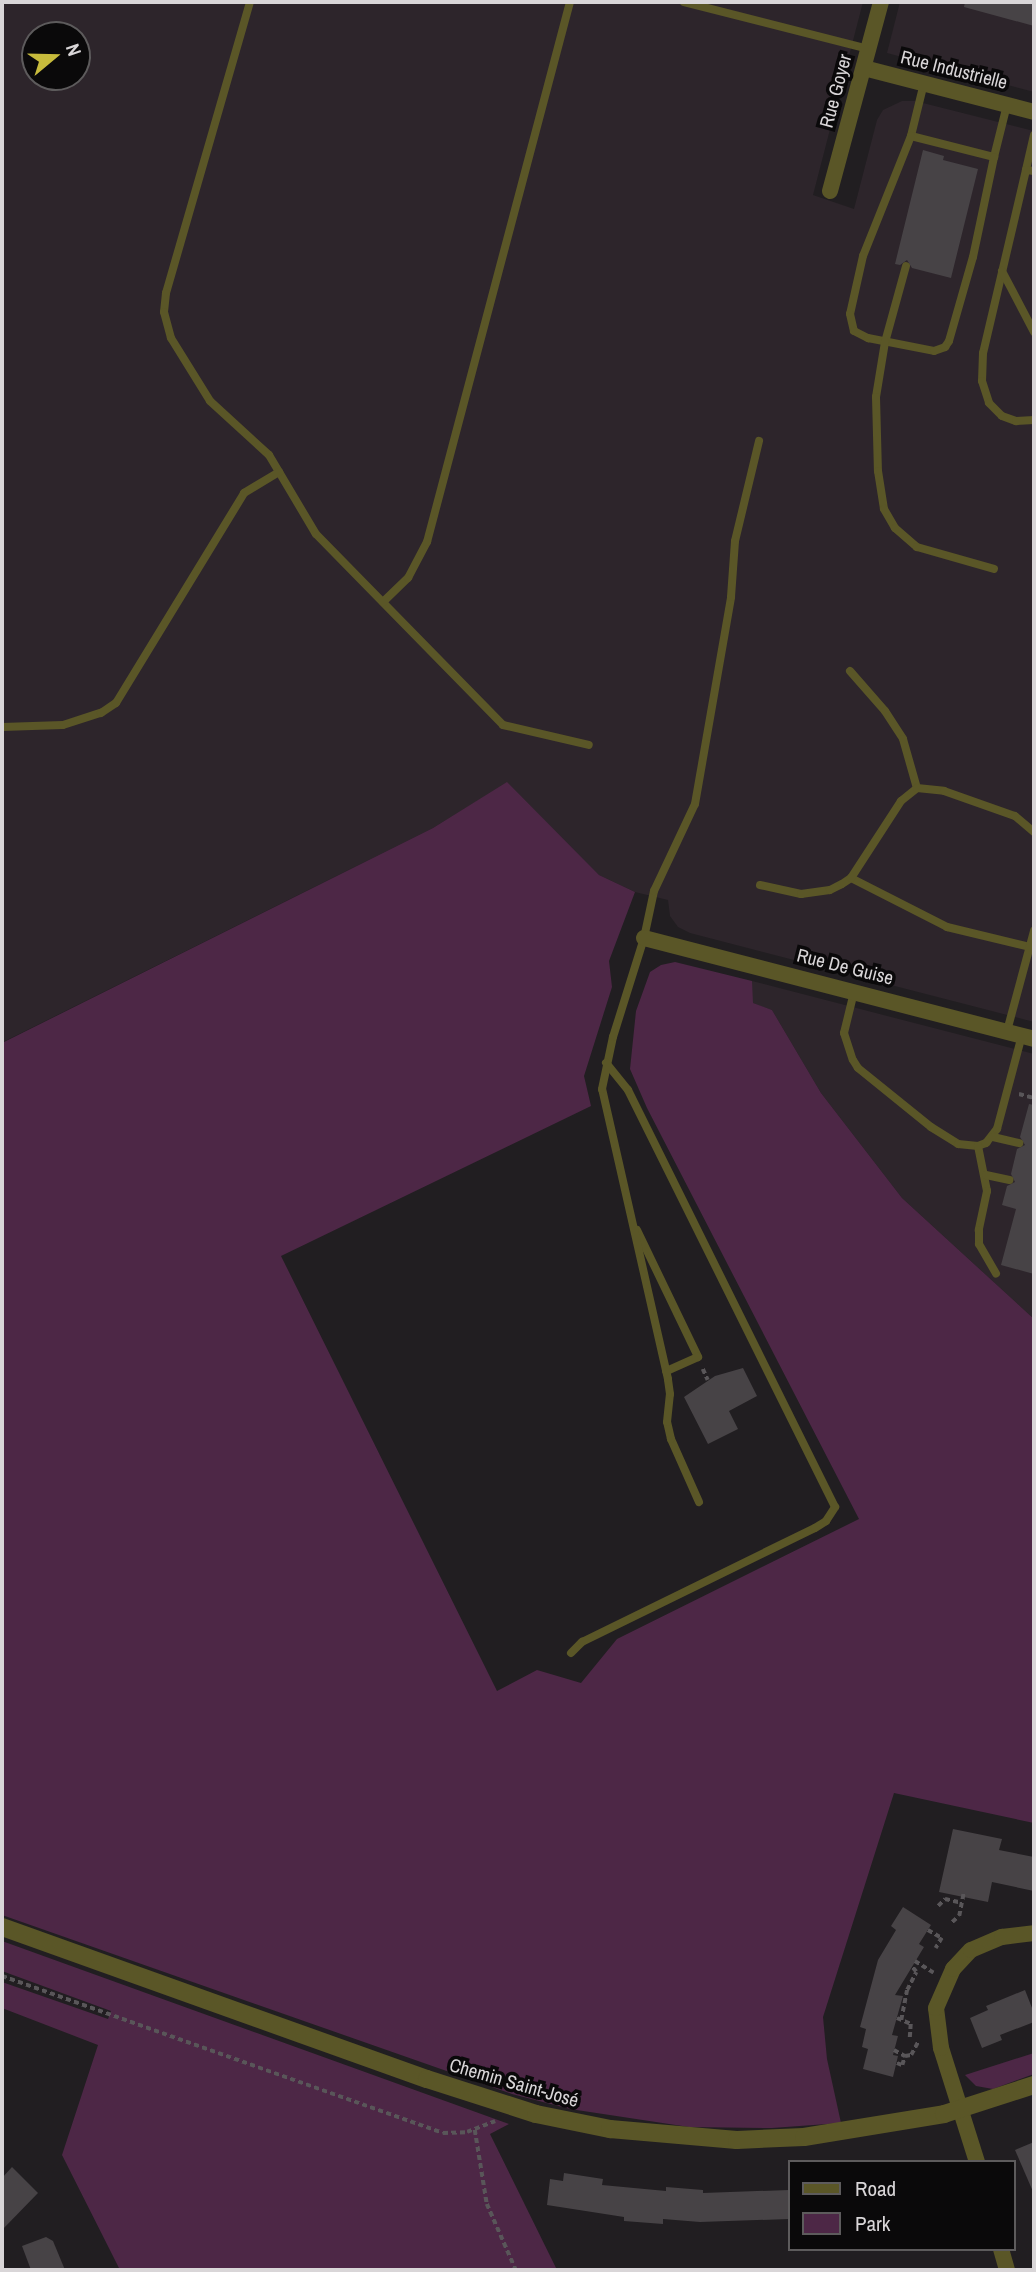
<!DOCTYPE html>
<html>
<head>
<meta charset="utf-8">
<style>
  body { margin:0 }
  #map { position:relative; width:1036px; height:2272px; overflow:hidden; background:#211e21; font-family:"Archivo Narrow",sans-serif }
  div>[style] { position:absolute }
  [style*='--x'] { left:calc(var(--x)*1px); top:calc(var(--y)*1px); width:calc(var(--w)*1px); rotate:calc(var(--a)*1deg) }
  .built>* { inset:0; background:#2d252b }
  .green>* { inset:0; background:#4d2746 }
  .building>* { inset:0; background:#474346 }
  .path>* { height:3.5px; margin-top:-1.75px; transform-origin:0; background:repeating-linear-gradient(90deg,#595659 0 5px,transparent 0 8.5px) }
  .service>* { height:8px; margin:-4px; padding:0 4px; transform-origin:4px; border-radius:4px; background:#5a5627 }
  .minor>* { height:16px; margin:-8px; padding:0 8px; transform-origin:8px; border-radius:8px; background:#5a5627 }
  .tertiary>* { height:18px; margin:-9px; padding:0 9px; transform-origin:9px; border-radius:9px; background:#5a5627 }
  span { translate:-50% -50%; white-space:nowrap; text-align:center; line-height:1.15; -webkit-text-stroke:7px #0a090a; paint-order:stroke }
  .street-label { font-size:19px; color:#d9d6d8 }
  .frame { position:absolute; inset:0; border:4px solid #d9d6d8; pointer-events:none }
  .legend { position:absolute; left:788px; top:2160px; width:228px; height:91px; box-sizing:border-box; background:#0a090a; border:2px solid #5d5b5c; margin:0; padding:9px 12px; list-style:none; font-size:21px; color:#d9d6d8 }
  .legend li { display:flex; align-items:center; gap:14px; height:35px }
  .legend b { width:35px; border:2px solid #5d5b5c }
  .north { position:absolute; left:21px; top:21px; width:70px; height:70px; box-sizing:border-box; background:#0a090a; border:2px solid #5d5b5c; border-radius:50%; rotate:71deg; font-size:19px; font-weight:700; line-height:28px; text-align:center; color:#d9d6d8 }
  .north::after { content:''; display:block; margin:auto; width:24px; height:32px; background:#c7bb3c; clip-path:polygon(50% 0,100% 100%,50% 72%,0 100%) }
</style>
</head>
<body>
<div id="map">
  <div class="built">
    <i style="clip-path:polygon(evenodd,2px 2px,863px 2px,813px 195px,854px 209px,877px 120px,883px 110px,902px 101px,915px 101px,1034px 131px,1034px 1022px,690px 933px,678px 927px,670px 916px,668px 900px,635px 892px,599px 875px,507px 783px,433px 828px,3px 1042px,2px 2px,35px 35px,77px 35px,77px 77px,35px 77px,35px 35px)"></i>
    <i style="clip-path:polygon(900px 2px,1034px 2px,1034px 92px,887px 53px)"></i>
    <i style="clip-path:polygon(752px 981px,1034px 1054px,1034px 1319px,902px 1198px,821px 1093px,772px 1010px,752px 1003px)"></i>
  </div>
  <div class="green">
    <i style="clip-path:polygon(507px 782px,599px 875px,635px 892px,609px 961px,612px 987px,584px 1076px,591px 1106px,281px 1256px,497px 1691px,537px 1670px,581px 1683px,617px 1639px,859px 1519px,647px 1108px,630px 1069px,636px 1011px,650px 972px,661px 965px,675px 962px,752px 981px,753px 1003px,772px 1010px,821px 1093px,902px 1198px,1034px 1319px,1034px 1823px,894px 1793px,823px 2017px,827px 2059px,841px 2123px,772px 2128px,689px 2127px,570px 2109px,512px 2094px,2px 1915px,2px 1039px,4px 1042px,433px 828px)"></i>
    <i style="clip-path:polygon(2px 1941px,509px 2124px,490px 2134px,557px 2270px,120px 2270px,62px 2155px,98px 2045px,2px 2008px,2px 1982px,108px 2019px,111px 2011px,2px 1971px)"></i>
    <i style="clip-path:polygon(1034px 2053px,1034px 2074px,993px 2089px,976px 2086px,965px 2075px)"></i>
  </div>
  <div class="building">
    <i style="clip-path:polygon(965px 2px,1034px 2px,1034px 26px,964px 7px)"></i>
    <i style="clip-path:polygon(923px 150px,944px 156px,943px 160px,978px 169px,951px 278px,912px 268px,907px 260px,900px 265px,895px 264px)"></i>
    <i style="clip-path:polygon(1029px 1104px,1034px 1105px,1034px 1274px,1001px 1265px,1016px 1209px,1002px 1205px,1007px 1186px,1015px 1182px,1011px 1174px,1017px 1149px,1025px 1145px,1020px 1137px)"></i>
    <i style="clip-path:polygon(743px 1368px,757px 1396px,729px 1411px,738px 1429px,708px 1444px,684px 1397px,715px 1376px)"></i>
    <i style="clip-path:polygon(953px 1829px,1002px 1839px,999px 1850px,1034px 1857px,1034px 1891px,992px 1882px,988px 1902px,939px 1892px)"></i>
    <i style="clip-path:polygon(903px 1907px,931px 1925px,919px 1944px,924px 1947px,895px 1995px,903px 1996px,892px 2035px,898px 2036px,893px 2055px,898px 2056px,893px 2077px,863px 2069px,868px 2049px,862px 2047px,866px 2029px,860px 2027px,878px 1960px,896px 1930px,891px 1926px)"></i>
    <i style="clip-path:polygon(1025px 1990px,1034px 2013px,1034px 2022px,1000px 2035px,1002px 2040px,982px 2048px,970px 2018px,988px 2010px,986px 2006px)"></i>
    <i style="clip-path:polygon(1034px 2142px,1034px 2194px,1015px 2150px)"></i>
    <i style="clip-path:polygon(12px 2167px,38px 2193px,2px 2230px,2px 2178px)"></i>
    <i style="clip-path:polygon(564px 2173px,603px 2179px,602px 2185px,666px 2191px,666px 2187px,703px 2190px,703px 2193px,789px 2190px,789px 2219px,700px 2222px,663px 2219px,663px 2224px,624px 2221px,624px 2217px,547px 2205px,550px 2179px,563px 2181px)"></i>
    <i style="clip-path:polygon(46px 2237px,53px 2241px,65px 2270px,31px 2270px,22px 2246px)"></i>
  </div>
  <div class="path">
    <i style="--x:1019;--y:1094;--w:16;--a:15"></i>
    <i style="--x:703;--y:1369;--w:12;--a:66"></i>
    <i style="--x:938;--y:1906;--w:10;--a:-45"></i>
    <i style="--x:945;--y:1899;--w:17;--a:13"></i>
    <i style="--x:952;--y:1922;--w:9;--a:-41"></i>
    <i style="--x:959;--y:1916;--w:25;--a:-79"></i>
    <i style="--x:928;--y:1930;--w:16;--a:30"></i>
    <i style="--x:942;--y:1938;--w:12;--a:121"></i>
    <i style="--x:915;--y:1961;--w:22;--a:32"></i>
    <i style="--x:2;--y:1976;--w:468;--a:19.6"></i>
    <i style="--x:443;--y:2133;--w:24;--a:-2"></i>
    <i style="--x:467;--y:2132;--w:30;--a:-21"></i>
    <i style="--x:897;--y:2018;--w:15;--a:23"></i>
    <i style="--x:911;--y:2024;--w:16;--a:94"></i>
    <i style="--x:901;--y:2020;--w:31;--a:-79"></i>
    <i style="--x:907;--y:1990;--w:20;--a:-63"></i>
    <i style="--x:916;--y:1972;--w:6;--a:-129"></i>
    <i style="--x:894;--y:2050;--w:13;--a:29"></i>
    <i style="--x:905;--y:2056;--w:6;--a:-9"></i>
    <i style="--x:911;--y:2055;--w:15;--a:-62"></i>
    <i style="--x:897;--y:2063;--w:5;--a:22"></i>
    <i style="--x:902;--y:2065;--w:9;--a:-72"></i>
    <i style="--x:475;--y:2130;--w:75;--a:80.8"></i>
    <i style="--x:487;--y:2204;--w:72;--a:66.3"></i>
  </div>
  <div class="service">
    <i style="--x:250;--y:2;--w:303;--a:106.1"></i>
    <i style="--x:166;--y:293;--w:19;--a:96"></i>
    <i style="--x:164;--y:312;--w:27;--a:75"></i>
    <i style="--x:171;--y:338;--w:74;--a:58.2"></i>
    <i style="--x:210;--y:401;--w:80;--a:42.5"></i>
    <i style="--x:269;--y:455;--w:92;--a:59.3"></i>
    <i style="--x:316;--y:534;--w:267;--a:45.6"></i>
    <i style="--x:503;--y:725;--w:88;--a:13.1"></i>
    <i style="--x:684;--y:2;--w:191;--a:14.3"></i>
    <i style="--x:924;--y:83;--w:55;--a:103.8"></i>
    <i style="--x:911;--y:136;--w:86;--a:14.2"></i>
    <i style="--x:994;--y:157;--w:54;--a:-76"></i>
    <i style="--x:1034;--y:135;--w:36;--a:103"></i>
    <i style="--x:1026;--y:170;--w:8;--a:7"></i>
    <i style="--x:911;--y:136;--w:129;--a:111.8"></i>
    <i style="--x:863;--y:256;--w:59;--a:102.6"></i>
    <i style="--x:850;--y:314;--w:17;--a:77"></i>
    <i style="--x:854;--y:331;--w:16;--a:27"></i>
    <i style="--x:868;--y:338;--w:67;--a:11.1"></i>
    <i style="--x:934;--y:351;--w:12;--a:-20"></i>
    <i style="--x:945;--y:347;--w:7;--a:-56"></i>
    <i style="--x:949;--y:341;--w:87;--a:-74.1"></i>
    <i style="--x:973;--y:257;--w:102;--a:-78.1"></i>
    <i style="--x:1026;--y:170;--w:188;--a:103.2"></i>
    <i style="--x:983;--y:353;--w:28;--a:92"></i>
    <i style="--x:982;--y:381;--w:23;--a:72"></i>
    <i style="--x:989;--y:403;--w:18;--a:45"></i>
    <i style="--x:1002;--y:416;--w:15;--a:20"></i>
    <i style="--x:1016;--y:421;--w:18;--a:-3"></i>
    <i style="--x:906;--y:266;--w:79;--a:105.4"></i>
    <i style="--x:885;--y:342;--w:56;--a:99.3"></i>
    <i style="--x:876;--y:397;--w:74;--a:88.5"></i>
    <i style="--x:878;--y:471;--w:38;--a:81"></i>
    <i style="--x:884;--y:509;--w:22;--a:60"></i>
    <i style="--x:895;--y:528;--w:29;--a:41"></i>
    <i style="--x:917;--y:547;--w:80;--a:15.9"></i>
    <i style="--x:1002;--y:271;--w:69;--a:62.3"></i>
    <i style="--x:383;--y:602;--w:35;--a:-44"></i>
    <i style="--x:408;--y:578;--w:41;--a:-62.2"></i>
    <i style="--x:427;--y:542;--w:559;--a:-75.17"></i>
    <i style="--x:850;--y:671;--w:53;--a:48.8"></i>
    <i style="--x:885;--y:711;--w:33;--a:57"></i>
    <i style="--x:903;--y:739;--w:51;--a:74.1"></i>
    <i style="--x:2;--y:727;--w:61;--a:-1.9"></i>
    <i style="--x:63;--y:725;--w:40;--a:-18"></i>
    <i style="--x:101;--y:713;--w:18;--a:-34"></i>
    <i style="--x:116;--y:703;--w:246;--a:-58.6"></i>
    <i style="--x:244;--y:493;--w:41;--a:-31"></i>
    <i style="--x:851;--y:878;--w:108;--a:27"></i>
    <i style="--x:947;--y:927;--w:85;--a:13.5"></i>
    <i style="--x:760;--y:885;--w:42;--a:12.4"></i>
    <i style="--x:801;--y:894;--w:29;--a:-8"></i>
    <i style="--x:830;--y:890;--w:13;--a:-27"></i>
    <i style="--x:842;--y:884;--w:11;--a:-34"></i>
    <i style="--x:851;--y:878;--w:92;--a:-57"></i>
    <i style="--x:901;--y:801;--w:21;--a:-39"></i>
    <i style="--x:917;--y:788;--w:27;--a:6"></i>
    <i style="--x:944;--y:791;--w:75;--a:19.4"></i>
    <i style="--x:1015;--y:816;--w:25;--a:40"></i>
    <i style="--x:854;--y:992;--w:42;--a:103.7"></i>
    <i style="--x:844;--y:1033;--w:28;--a:72"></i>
    <i style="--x:853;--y:1060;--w:9;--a:58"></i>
    <i style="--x:858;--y:1068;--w:94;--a:38.9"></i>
    <i style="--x:931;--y:1127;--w:32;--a:32"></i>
    <i style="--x:958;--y:1144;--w:20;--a:6"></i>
    <i style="--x:978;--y:1146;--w:9;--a:-21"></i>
    <i style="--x:986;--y:1143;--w:18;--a:-52"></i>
    <i style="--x:997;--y:1129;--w:97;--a:-75.1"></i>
    <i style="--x:1007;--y:1031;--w:104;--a:-74.9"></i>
    <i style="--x:993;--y:1137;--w:27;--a:13"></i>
    <i style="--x:978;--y:1146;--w:46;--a:78.7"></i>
    <i style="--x:987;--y:1191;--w:40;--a:102"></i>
    <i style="--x:979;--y:1230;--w:14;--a:90"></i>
    <i style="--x:979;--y:1244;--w:34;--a:60"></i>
    <i style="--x:986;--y:1175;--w:24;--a:12"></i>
    <i style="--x:637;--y:1230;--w:141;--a:64.3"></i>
    <i style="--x:698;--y:1357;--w:35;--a:156"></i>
    <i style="--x:699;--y:1502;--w:69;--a:-114"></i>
    <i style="--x:671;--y:1439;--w:17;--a:-103"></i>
    <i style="--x:667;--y:1422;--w:28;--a:-84"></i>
    <i style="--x:670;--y:1394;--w:15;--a:-98"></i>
    <i style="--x:668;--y:1379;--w:297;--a:-102.8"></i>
    <i style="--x:602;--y:1089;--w:53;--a:-78.1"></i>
    <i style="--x:613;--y:1037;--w:104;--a:-72.6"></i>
    <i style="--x:644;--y:938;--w:48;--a:-78"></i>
    <i style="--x:654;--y:891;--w:96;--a:-64.8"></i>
    <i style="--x:695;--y:804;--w:210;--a:-80.1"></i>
    <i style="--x:731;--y:597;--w:56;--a:-85.9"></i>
    <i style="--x:735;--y:541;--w:103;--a:-76.5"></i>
    <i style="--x:571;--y:1653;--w:16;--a:-45"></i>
    <i style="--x:582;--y:1642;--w:259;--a:-26.1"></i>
    <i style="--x:815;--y:1528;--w:13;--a:-32"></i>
    <i style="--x:826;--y:1521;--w:17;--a:-57"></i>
    <i style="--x:835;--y:1507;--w:466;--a:-116.4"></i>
    <i style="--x:628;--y:1090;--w:35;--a:-129"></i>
  </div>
  <div class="minor">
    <i style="--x:864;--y:68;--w:176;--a:14.5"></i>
    <i style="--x:830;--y:191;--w:196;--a:-74.9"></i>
    <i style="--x:644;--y:938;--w:403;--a:14.5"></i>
    <i style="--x:977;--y:2162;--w:120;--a:-107.5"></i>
    <i style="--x:941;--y:2048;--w:40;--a:-97.1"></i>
    <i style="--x:936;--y:2008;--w:43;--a:-66.4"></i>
    <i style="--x:953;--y:1969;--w:26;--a:-47"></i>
    <i style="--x:971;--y:1950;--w:34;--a:-23"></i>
    <i style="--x:1002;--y:1937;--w:32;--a:-7"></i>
    <i style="--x:1001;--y:2249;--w:22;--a:74"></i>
  </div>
  <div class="tertiary">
    <i style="--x:2;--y:1927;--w:451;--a:19.7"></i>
    <i style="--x:427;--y:2079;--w:114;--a:17.8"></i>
    <i style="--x:536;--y:2114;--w:76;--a:11.5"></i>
    <i style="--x:610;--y:2129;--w:127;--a:5"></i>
    <i style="--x:737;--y:2140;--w:67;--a:-2.6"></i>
    <i style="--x:804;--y:2137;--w:142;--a:-9.3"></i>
    <i style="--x:944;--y:2114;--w:95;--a:-17.9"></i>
  </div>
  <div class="street-label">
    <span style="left:954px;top:70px;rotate:14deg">Rue Industrielle</span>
    <span style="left:836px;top:91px;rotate:-75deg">Rue Goyer</span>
    <span style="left:845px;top:967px;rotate:14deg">Rue De Guise</span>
    <span style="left:514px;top:2083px;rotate:16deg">Chemin Saint-José</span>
  </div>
  <div class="frame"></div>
  <ul class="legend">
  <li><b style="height:9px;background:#5a5627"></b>Road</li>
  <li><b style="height:19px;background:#4d2746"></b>Park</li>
  </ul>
  <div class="north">N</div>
</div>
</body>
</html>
